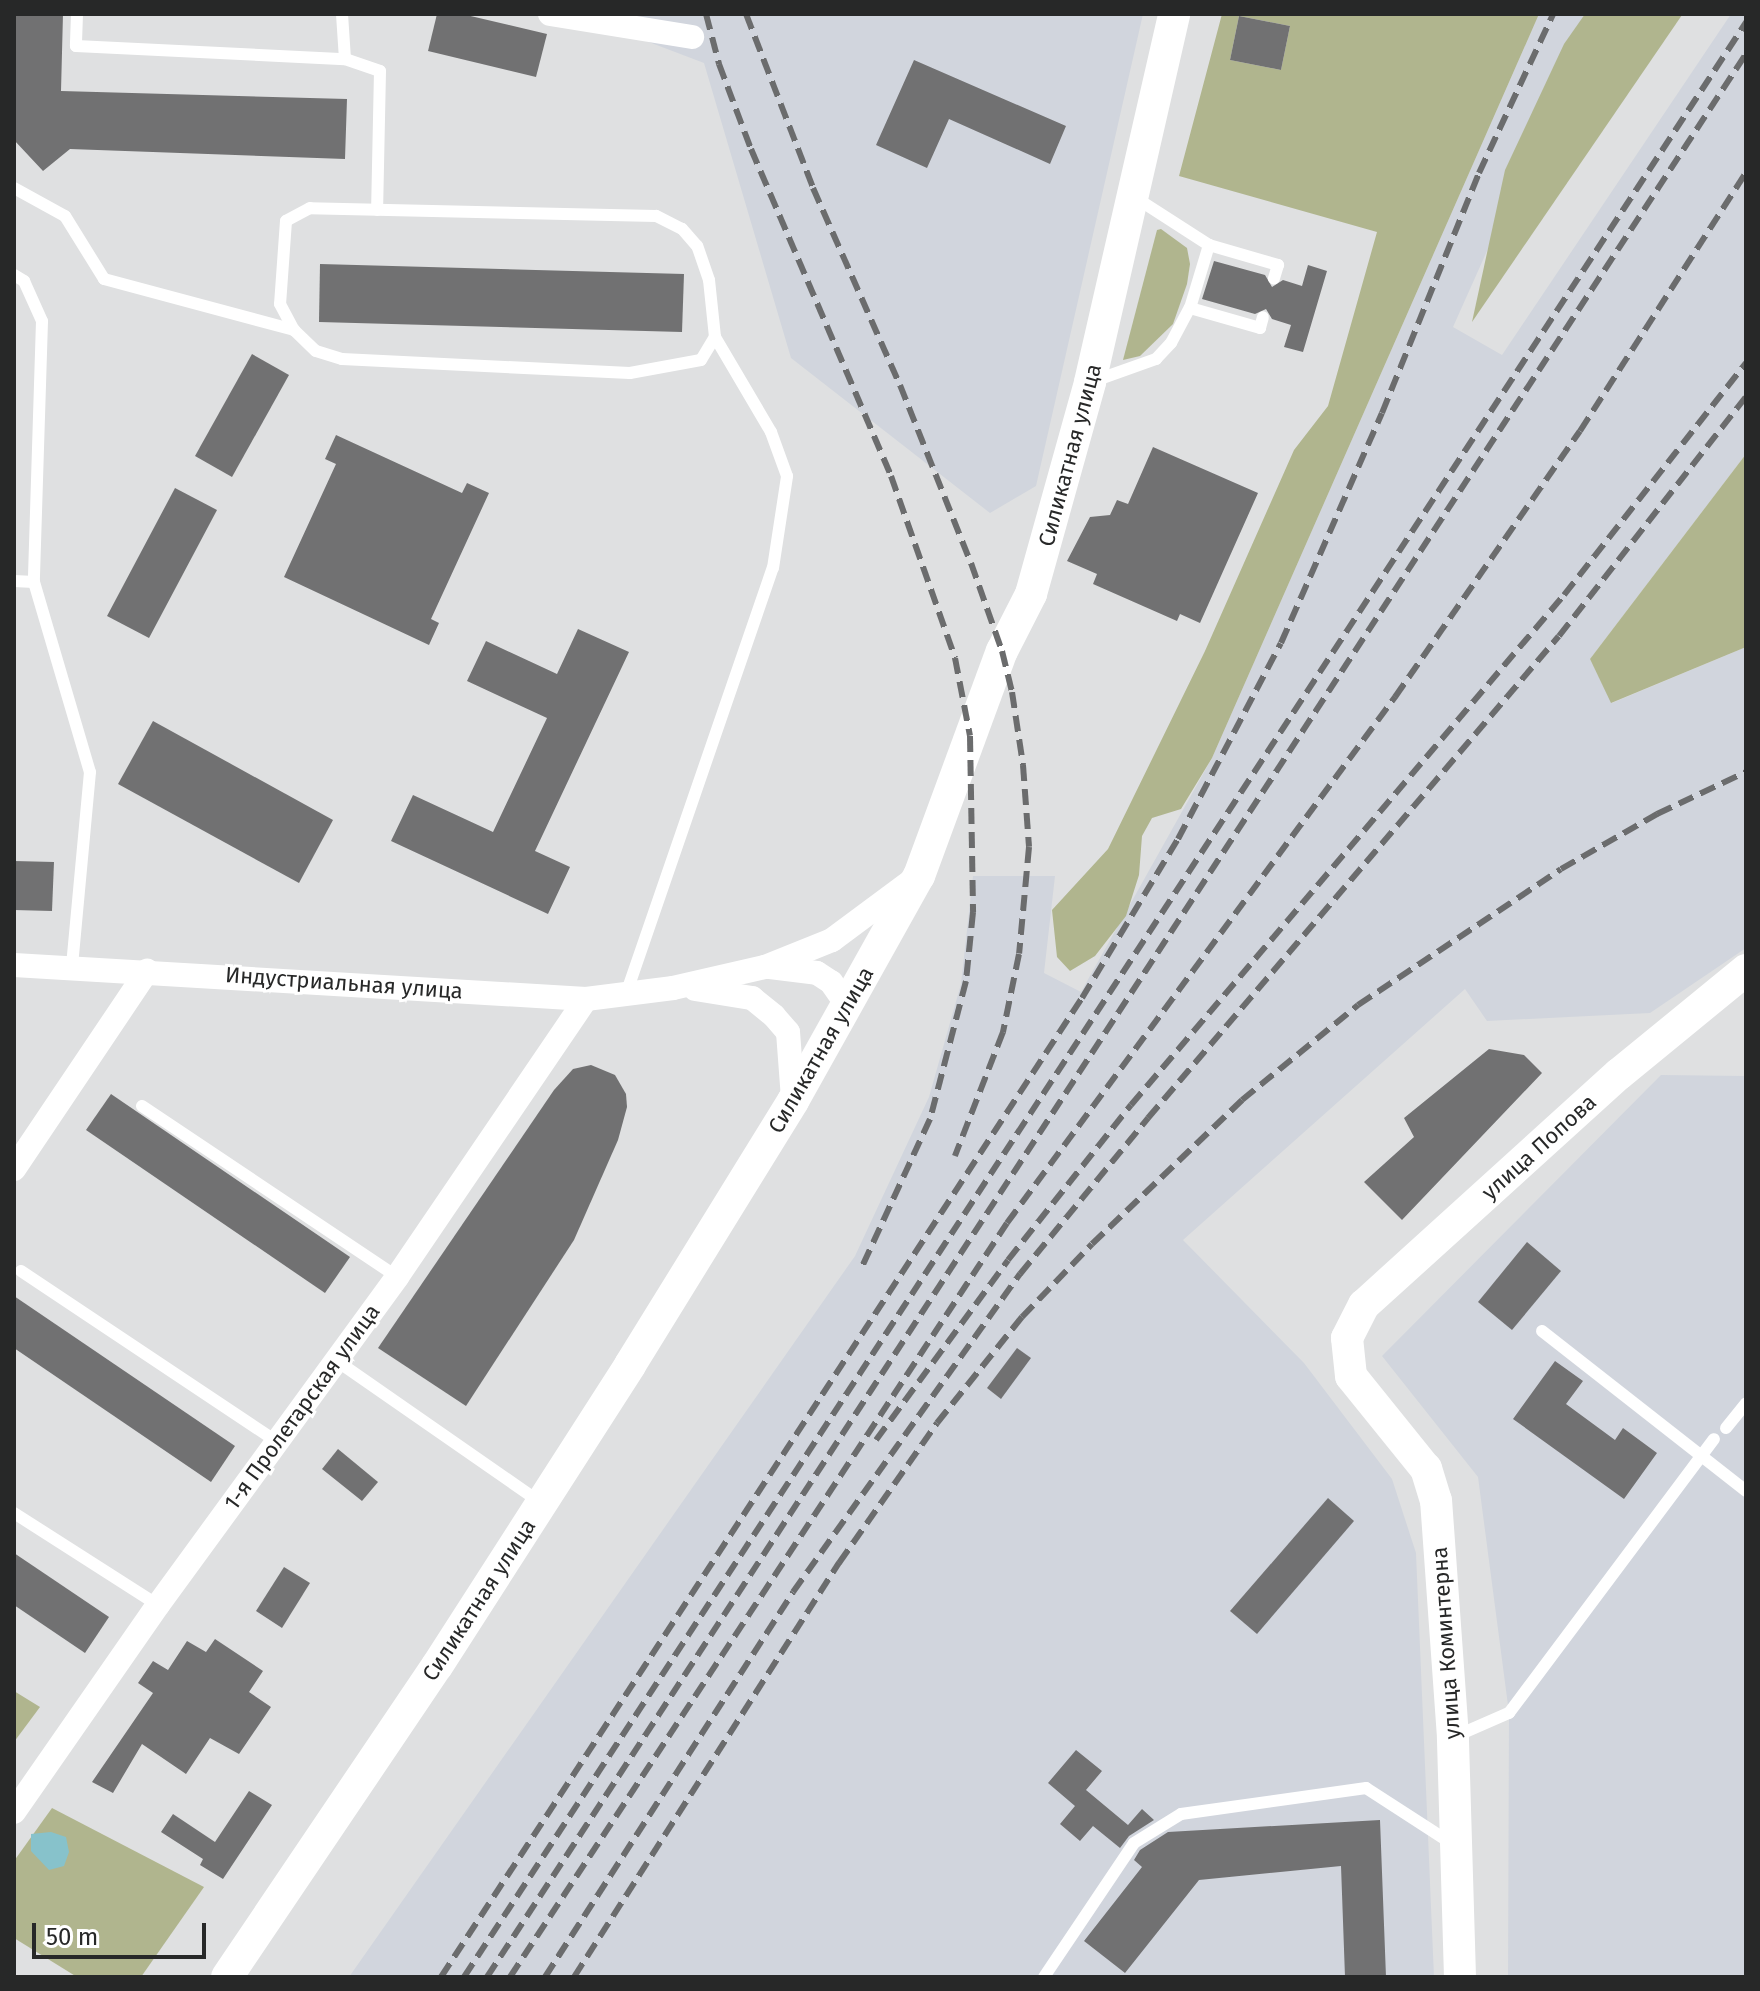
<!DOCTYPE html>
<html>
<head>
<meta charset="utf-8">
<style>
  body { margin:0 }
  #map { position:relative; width:1760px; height:1991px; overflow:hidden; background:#dfe0e1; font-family:"Fira Sans",sans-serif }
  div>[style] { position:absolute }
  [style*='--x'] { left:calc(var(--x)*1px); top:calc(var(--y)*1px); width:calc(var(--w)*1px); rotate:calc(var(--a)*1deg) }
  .built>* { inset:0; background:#d1d5dd }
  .green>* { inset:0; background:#b0b58e }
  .water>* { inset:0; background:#87c2cb }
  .building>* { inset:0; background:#717172 }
  .lane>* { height:12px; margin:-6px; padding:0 6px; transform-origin:6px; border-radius:6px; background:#fff }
  .street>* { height:24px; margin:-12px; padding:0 12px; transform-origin:12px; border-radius:12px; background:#fff }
  .secondary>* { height:32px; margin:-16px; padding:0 16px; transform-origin:16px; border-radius:16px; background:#fff }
  .rail>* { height:6px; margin-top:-3px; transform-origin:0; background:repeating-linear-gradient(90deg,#6b6c6d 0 16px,transparent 0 24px) }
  span { translate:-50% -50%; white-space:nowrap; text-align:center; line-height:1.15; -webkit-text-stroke:6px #fff; paint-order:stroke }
  .street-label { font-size:22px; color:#272828 }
  .frame { position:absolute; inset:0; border:16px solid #272828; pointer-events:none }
  .scale { position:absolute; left:32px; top:1923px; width:174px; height:36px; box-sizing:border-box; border:4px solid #272828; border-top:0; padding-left:10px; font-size:24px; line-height:28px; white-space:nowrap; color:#272828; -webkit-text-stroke:6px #fff; paint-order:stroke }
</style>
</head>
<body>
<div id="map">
  <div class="built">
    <i style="clip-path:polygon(575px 14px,1143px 14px,1036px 486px,990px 513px,791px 358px,704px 63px)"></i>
    <i style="clip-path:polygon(1539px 14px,1593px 14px,1453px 327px,1502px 355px,1731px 14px,1746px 14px,1746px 454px,1590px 659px,1612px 703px,1746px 647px,1746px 948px,1650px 1013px,1487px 1021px,1465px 989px,1183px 1240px,1304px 1363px,1392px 1479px,1416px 1553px,1434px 1977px,349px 1977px,855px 1256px,929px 1097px,961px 984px,973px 876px,1055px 876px,1044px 973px,1081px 992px,1212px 758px)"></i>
    <i style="clip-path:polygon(1661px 1075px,1746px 1076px,1746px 1977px,1508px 1977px,1509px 1713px,1478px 1477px,1382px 1356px)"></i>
  </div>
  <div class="green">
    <i style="clip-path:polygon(evenodd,1222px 14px,1539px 14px,1212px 758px,1181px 809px,1152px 818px,1142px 836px,1139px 875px,1126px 916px,1095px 956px,1070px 971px,1057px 957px,1052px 910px,1108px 849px,1205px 651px,1294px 450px,1328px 406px,1377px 232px,1179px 176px,1222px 14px,1239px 16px,1290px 26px,1281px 70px,1230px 60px,1239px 16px)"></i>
    <i style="clip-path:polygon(1585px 14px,1682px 15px,1472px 322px,1505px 170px,1564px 44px)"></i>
    <i style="clip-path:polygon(1161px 229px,1187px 248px,1190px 264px,1187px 284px,1173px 324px,1140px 356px,1123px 360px,1157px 230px)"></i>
    <i style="clip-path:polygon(1746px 454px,1746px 647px,1611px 703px,1590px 659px)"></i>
    <i style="clip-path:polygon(14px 1691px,40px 1707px,14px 1742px)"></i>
    <i style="clip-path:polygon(52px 1808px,204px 1887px,141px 1977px,77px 1977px,14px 1938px,14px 1861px)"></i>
  </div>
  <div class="water">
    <i style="clip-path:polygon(51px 1832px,66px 1837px,69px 1852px,64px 1866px,49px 1870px,31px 1851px,31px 1834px)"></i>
  </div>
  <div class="building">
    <i style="clip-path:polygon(14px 14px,63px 14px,61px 91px,347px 99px,345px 159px,70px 149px,43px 171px,14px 140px)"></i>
    <i style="clip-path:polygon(437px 14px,462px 14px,547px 34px,536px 77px,428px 51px)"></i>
    <i style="clip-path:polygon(1239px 16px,1290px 26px,1281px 70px,1230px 60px)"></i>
    <i style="clip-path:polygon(914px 60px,1066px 126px,1050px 164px,949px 119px,927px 168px,876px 145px)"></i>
    <i style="clip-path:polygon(1214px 261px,1265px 275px,1272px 287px,1283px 280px,1302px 286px,1308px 265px,1327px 271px,1303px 352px,1284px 347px,1291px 325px,1272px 319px,1266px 309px,1255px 314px,1202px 299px)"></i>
    <i style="clip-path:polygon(320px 264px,684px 274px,682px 332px,319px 322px)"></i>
    <i style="clip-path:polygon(252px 354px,289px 375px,232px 477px,195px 456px)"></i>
    <i style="clip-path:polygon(336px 435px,462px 493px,467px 483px,489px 493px,431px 619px,439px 623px,429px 645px,284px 577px,336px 464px,325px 459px)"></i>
    <i style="clip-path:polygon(1153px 447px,1258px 493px,1200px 623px,1180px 614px,1177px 621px,1093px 584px,1097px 574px,1067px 561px,1090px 517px,1110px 515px,1117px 500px,1128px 504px)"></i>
    <i style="clip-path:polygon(175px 488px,217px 510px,149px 638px,107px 616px)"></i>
    <i style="clip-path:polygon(578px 629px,629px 652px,535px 851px,570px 867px,548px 914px,391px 841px,413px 795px,493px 832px,547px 718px,467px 681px,486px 641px,557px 674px)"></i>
    <i style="clip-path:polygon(153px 721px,333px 820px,299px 883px,118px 784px)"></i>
    <i style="clip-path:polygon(14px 861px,54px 862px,52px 911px,14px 910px)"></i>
    <i style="clip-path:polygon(1489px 1049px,1524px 1055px,1542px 1073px,1402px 1220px,1364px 1182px,1414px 1137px,1404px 1118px)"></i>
    <i style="clip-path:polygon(591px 1065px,615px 1075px,626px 1094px,627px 1107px,618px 1140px,574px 1240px,466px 1406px,378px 1348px,554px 1090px,573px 1069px)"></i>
    <i style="clip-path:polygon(111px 1094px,350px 1257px,325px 1293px,86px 1130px)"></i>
    <i style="clip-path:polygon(1527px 1242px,1561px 1271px,1512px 1330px,1478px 1302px)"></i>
    <i style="clip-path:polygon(14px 1296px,235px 1446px,211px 1482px,14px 1348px)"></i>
    <i style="clip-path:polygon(1017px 1348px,1031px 1358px,1001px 1399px,987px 1388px)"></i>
    <i style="clip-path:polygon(1555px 1361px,1583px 1381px,1566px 1404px,1615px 1440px,1623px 1428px,1657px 1453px,1624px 1499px,1513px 1419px)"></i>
    <i style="clip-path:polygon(338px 1449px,378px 1482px,362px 1501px,322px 1469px)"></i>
    <i style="clip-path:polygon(1328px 1498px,1354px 1521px,1257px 1634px,1230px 1611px)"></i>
    <i style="clip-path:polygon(14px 1553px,109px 1617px,85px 1653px,14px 1605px)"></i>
    <i style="clip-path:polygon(284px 1567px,310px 1583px,282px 1628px,256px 1611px)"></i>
    <i style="clip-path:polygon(215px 1639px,263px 1671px,249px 1692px,271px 1707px,239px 1754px,210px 1738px,186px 1774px,142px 1744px,113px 1793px,92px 1782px,153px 1693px,138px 1683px,153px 1661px,168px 1670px,187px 1641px,206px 1652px)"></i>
    <i style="clip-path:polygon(1076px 1750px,1102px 1771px,1086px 1790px,1128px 1825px,1142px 1809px,1154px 1820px,1129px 1836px,1120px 1848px,1093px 1826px,1080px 1841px,1060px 1824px,1075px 1806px,1048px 1783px)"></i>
    <i style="clip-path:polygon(249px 1791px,272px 1805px,223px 1879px,200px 1865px,203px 1859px,161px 1832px,173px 1814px,215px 1842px)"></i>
    <i style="clip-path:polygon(1380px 1820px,1386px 1977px,1345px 1977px,1341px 1866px,1199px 1880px,1125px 1973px,1084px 1941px,1142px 1867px,1134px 1860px,1140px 1850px,1168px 1832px)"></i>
  </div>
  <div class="lane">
    <i style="--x:77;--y:14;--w:32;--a:92"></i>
    <i style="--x:76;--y:46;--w:269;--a:2.8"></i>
    <i style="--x:342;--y:14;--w:45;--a:86.2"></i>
    <i style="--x:345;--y:59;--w:37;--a:19"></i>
    <i style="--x:380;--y:71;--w:139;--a:91.2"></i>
    <i style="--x:14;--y:188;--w:58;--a:28.8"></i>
    <i style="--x:65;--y:216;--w:74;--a:58.2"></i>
    <i style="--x:104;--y:279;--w:197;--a:15"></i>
    <i style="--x:1136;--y:198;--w:87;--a:32.8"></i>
    <i style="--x:1209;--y:245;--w:72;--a:16.2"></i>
    <i style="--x:1278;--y:265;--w:14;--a:107"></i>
    <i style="--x:14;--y:275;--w:12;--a:31"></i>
    <i style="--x:24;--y:281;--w:44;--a:65.8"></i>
    <i style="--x:42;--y:321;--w:261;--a:91.8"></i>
    <i style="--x:34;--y:582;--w:198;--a:73.6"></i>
    <i style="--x:90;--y:772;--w:196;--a:95.3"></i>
    <i style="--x:1190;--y:308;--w:73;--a:15.9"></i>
    <i style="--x:1260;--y:328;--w:11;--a:-75"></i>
    <i style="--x:1094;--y:381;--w:66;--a:-19.5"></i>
    <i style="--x:1156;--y:359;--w:22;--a:-47"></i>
    <i style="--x:1171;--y:343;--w:40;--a:-62"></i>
    <i style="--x:1190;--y:308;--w:66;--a:-73.2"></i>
    <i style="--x:14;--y:581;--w:20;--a:3"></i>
    <i style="--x:626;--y:994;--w:451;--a:-71"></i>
    <i style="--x:773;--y:568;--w:93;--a:-81.3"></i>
    <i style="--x:787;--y:476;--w:47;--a:-110"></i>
    <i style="--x:771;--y:432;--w:110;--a:-120.5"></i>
    <i style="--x:715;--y:337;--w:57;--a:-96"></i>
    <i style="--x:709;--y:280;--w:36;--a:-109"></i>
    <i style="--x:697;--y:246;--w:23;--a:-131"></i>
    <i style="--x:682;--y:229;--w:29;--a:-153"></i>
    <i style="--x:656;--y:216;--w:346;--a:-178.7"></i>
    <i style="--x:310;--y:208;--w:27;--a:152"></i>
    <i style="--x:286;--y:221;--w:83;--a:94.1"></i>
    <i style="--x:280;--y:304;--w:30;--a:62"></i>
    <i style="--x:294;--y:330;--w:30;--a:44"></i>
    <i style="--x:316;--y:351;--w:27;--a:17"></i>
    <i style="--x:342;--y:359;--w:288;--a:2.8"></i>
    <i style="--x:630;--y:373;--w:72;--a:-10.4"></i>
    <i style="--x:701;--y:360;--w:27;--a:-59"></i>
    <i style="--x:142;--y:1106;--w:307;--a:33.8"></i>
    <i style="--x:21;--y:1271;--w:306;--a:33.7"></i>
    <i style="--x:1542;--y:1331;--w:259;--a:38.1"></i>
    <i style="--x:337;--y:1361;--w:249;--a:34.8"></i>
    <i style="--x:1726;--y:1428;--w:32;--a:-51"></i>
    <i style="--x:14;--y:1513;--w:171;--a:32.6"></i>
    <i style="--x:1456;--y:1736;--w:58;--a:-23.5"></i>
    <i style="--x:1509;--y:1713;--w:342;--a:-53.2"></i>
    <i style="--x:1044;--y:1977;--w:161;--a:-56.1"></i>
    <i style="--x:1134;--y:1843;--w:55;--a:-31.7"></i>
    <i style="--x:1181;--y:1814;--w:187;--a:-8"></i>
    <i style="--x:1366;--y:1788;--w:101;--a:32.9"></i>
  </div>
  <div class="street">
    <i style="--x:550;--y:14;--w:144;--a:9.2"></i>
    <i style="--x:14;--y:965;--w:573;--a:3.4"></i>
    <i style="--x:586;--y:999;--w:88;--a:-7.2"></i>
    <i style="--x:673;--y:988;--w:94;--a:-12.9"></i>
    <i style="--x:765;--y:967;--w:72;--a:-21.9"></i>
    <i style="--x:832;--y:940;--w:102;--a:-36.6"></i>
    <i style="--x:770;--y:967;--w:47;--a:7.3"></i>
    <i style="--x:817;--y:973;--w:17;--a:33"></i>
    <i style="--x:831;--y:982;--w:29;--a:55"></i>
    <i style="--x:695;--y:989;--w:58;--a:9"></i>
    <i style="--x:752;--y:998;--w:28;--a:39"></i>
    <i style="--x:774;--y:1016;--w:21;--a:49"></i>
    <i style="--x:788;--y:1032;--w:67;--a:85.7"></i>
    <i style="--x:14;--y:1169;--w:239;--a:-56.1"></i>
    <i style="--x:14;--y:1812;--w:252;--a:-55.2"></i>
    <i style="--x:158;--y:1605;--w:406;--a:-53.9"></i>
    <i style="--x:397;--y:1277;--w:336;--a:-55.8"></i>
  </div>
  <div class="secondary">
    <i style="--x:227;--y:1977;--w:375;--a:-56"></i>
    <i style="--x:437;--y:1666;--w:358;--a:-57.3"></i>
    <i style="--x:630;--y:1365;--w:310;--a:-58.3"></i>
    <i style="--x:793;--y:1101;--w:258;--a:-60.8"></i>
    <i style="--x:919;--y:876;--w:240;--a:-69.8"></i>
    <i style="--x:1002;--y:651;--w:64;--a:-63"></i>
    <i style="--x:1031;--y:594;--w:220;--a:-74.4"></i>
    <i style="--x:1090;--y:382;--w:377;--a:-77.1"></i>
    <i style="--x:1460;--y:1977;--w:240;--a:-91.7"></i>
    <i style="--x:1453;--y:1737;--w:237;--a:-94.1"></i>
    <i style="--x:1436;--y:1501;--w:34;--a:-107"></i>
    <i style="--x:1426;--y:1469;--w:119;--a:-128.9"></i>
    <i style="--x:1351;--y:1376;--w:38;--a:-96"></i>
    <i style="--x:1347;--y:1338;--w:37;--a:-63"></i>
    <i style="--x:1364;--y:1305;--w:344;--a:-42.2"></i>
    <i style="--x:1619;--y:1074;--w:164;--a:-39.3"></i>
  </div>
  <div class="rail">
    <i style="--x:706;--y:14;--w:52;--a:75.4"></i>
    <i style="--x:719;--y:64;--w:91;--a:69.4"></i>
    <i style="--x:751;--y:149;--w:356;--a:66.8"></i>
    <i style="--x:891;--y:476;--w:193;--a:70.6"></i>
    <i style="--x:955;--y:658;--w:79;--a:79.1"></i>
    <i style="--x:970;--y:736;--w:176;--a:89"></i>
    <i style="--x:973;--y:912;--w:69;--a:95.8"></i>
    <i style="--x:966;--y:981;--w:143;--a:104.6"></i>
    <i style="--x:930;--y:1119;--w:163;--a:114.7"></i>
    <i style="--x:746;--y:14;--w:186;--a:68.9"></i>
    <i style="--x:813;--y:188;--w:215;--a:66.2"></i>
    <i style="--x:900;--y:385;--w:192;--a:68.3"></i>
    <i style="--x:971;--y:563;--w:93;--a:70.6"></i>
    <i style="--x:1002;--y:651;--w:42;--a:76.3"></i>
    <i style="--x:1012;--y:692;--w:74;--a:81.4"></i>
    <i style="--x:1023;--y:765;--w:82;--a:85.8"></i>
    <i style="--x:1029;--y:847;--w:107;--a:95.3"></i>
    <i style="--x:1019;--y:954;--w:80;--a:101.6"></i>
    <i style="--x:1003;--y:1032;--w:133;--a:111.2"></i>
    <i style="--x:876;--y:1440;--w:223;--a:-53.7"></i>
    <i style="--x:1008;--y:1260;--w:198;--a:-51.6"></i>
    <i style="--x:1131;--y:1105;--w:669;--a:-49.67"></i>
    <i style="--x:1564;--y:595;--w:295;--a:-51.9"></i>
    <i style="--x:441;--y:1977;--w:1170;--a:-56.79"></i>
    <i style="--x:1082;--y:998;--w:186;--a:-58.9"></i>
    <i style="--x:1178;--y:839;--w:221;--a:-62.3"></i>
    <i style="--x:1281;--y:643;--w:251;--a:-66.3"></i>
    <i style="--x:1382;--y:413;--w:259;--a:-68"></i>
    <i style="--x:1479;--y:173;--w:175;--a:-65"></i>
    <i style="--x:464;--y:1977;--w:2338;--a:-56.74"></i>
    <i style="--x:487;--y:1977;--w:2298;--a:-56.79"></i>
    <i style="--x:510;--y:1977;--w:903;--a:-56.61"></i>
    <i style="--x:1007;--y:1223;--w:654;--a:-53.59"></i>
    <i style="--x:1395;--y:697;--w:324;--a:-55.2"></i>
    <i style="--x:1580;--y:431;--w:308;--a:-57.3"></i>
    <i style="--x:545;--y:1977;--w:458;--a:-57.2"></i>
    <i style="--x:793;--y:1592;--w:391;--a:-54.5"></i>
    <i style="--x:1020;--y:1274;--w:202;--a:-50.6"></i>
    <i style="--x:1148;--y:1118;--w:633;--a:-49.55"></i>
    <i style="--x:1559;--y:636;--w:303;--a:-52"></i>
    <i style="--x:574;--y:1977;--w:492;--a:-57.4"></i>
    <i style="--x:839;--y:1563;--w:171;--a:-55"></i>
    <i style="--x:937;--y:1423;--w:136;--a:-51.3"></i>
    <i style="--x:1022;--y:1317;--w:101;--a:-46.2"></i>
    <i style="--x:1092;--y:1244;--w:208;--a:-43.8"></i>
    <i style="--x:1242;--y:1100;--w:150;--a:-39.3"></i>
    <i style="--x:1358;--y:1005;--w:244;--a:-33.8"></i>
    <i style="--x:1561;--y:869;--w:111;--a:-29.8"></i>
    <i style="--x:1657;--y:814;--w:98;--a:-25.3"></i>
  </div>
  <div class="street-label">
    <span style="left:1070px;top:455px;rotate:-75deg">Силикатная улица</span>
    <span style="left:344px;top:983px;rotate:4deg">Индустриальная улица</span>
    <span style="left:821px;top:1050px;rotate:-60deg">Силикатная улица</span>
    <span style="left:1539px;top:1147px;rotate:-42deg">улица Попова</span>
    <span style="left:302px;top:1407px;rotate:-54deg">1-я Пролетарская улица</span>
    <span style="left:479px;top:1600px;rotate:-57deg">Силикатная улица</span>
    <span style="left:1446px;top:1643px;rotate:-94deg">улица Коминтерна</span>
  </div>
  <div class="frame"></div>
  <div class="scale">50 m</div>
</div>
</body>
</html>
